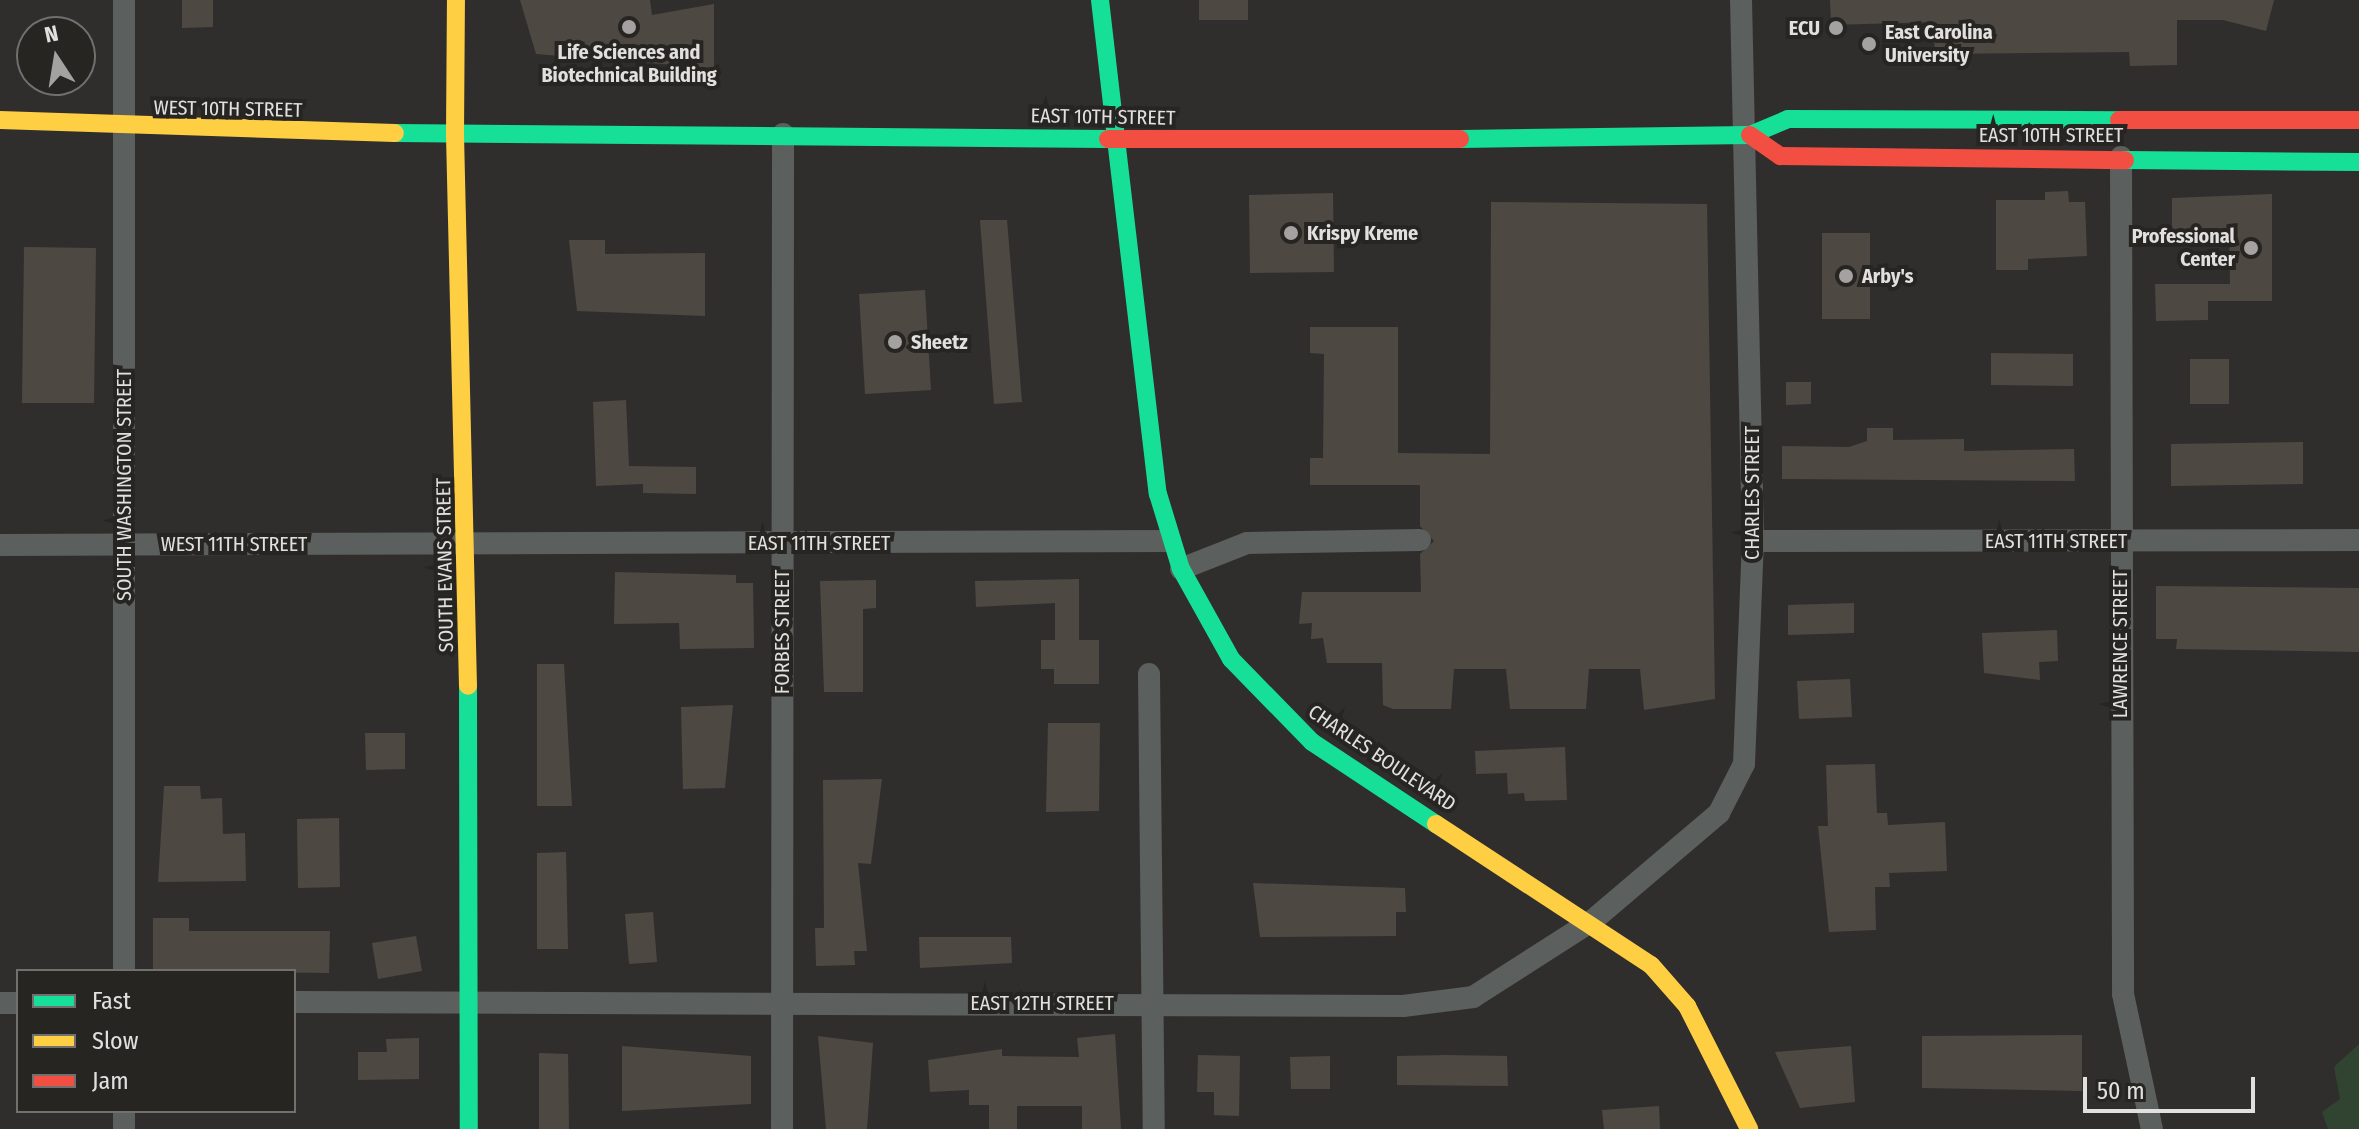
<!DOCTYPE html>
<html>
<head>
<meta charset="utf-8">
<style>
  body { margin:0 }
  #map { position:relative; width:2359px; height:1129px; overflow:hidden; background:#302e2d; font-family:"Fira Sans Condensed",sans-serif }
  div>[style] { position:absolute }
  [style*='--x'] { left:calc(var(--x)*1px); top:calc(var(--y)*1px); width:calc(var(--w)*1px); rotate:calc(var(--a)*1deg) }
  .green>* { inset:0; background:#314431 }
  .building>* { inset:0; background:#4d4842 }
  .street>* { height:22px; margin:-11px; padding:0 11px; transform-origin:11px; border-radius:11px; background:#5b5f5d }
  .fast>* { height:18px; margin:-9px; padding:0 9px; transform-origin:9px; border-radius:9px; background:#16e098 }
  .slow>* { height:18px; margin:-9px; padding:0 9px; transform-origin:9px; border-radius:9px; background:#ffcf43 }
  .jam>* { height:18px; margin:-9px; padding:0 9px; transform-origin:9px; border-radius:9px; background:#f24e42 }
  .dots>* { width:22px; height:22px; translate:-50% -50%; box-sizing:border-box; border:4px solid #272522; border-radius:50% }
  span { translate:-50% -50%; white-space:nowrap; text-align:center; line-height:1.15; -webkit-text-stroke:8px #272522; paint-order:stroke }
  .poi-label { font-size:20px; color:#e2e0df; font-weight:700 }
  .right { translate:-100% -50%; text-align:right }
  .left { translate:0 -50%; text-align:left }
  .street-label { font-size:20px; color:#e2e0df }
  .legend { position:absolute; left:16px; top:969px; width:280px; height:144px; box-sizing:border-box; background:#272522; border:2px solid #72706e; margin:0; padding:10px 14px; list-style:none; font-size:24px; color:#e2e0df }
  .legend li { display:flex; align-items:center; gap:16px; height:40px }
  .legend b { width:40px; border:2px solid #72706e }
  .north { position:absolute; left:16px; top:16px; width:80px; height:80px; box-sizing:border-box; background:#272522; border:2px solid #72706e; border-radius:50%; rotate:348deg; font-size:22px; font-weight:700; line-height:32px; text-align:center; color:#e2e0df }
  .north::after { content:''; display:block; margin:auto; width:28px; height:36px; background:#a4a2a1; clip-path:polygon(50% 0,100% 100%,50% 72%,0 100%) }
  .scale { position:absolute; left:2083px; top:1077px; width:172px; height:36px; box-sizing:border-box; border:4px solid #e2e0df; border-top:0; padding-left:10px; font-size:24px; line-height:28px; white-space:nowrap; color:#e2e0df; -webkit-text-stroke:6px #272522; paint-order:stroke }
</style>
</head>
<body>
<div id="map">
  <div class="green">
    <i style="clip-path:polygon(2359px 1044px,2359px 1129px,2328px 1129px,2322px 1112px,2340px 1099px,2334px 1067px)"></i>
  </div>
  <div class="building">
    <i style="clip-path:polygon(182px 0,213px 0,213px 27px,182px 28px)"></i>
    <i style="clip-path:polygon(520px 0,650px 0,652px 15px,714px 4px,714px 68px,536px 54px)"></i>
    <i style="clip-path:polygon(1199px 0,1248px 0,1248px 20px,1199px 20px)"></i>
    <i style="clip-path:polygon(1830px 0,2274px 0,2266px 31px,2223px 20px,2177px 20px,2177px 65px,2130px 66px,2129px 52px,1935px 54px,1933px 22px,1831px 25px)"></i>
    <i style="clip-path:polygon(2068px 191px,2069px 202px,2085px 202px,2087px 256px,2028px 259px,2028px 270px,1996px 270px,1996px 200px,2045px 200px,2045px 192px)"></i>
    <i style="clip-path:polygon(1333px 193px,1334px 272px,1250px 273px,1249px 195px)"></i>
    <i style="clip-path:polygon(2272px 194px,2272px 301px,2208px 301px,2208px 320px,2156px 321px,2155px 284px,2230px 284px,2229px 228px,2172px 230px,2172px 198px)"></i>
    <i style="clip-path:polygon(1491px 202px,1707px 204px,1715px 699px,1644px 710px,1640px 669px,1589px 669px,1586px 709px,1510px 709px,1506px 669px,1454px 669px,1451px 709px,1393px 709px,1383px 705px,1382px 663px,1327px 663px,1323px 638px,1311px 639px,1312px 623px,1299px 624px,1302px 592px,1421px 592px,1420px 554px,1434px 541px,1420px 526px,1420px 485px,1310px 485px,1310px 458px,1323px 458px,1324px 354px,1310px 353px,1310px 327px,1398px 327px,1398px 453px,1490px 454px)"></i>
    <i style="clip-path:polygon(980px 220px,1007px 220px,1022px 402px,994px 404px)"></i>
    <i style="clip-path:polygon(1822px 233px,1870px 233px,1870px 319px,1822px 319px)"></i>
    <i style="clip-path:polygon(569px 240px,605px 240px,605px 254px,705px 253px,705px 316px,577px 311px)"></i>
    <i style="clip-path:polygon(24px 247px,96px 248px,94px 403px,22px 403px)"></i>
    <i style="clip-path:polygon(925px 290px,931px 390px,865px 394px,859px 294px)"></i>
    <i style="clip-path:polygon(1991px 353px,2073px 354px,2073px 386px,1991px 385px)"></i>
    <i style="clip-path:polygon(2190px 359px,2229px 359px,2229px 404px,2190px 404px)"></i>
    <i style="clip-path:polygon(1786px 382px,1811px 382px,1811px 404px,1786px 405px)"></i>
    <i style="clip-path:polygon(626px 400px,629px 466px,696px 467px,696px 494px,643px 493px,643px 484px,596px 486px,593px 402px)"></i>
    <i style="clip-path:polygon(1867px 428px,1893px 428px,1893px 440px,1964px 439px,1964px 451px,2074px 449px,2075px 481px,1782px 479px,1782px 446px,1849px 447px,1867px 441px)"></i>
    <i style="clip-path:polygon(2303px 442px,2303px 484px,2171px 486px,2171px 444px)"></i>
    <i style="clip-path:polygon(615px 572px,736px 575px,736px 583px,753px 583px,754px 648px,680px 649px,679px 623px,614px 624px)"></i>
    <i style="clip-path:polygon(1079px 579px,1079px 640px,1099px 640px,1099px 684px,1054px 684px,1054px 669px,1041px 669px,1041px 640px,1055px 640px,1055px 603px,976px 607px,975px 581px)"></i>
    <i style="clip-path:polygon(876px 580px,876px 608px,863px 609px,863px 692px,824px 692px,820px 581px)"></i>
    <i style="clip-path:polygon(2156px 586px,2359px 588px,2359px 652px,2176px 649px,2177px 639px,2156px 639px)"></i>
    <i style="clip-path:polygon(1854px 603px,1854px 633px,1788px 635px,1788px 605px)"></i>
    <i style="clip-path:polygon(2057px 630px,2058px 661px,2039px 662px,2040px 680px,1984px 673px,1982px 633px)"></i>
    <i style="clip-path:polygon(537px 664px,564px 664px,572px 806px,537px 806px)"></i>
    <i style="clip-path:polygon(1850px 679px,1852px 717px,1799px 719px,1797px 681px)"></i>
    <i style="clip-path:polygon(733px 705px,725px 788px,683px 789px,681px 707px)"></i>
    <i style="clip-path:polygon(1048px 723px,1100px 723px,1099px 811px,1046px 812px)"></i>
    <i style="clip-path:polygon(365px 733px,405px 733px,405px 769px,366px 770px)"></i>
    <i style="clip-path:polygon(1565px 747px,1567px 800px,1525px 801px,1524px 793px,1508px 794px,1507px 773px,1476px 774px,1475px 751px)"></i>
    <i style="clip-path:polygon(1875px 764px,1877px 813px,1887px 813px,1888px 825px,1945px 822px,1947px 871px,1889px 873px,1890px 887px,1875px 887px,1876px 930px,1829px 932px,1818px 826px,1828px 826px,1826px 765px)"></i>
    <i style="clip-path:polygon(882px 779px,871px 864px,858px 863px,867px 951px,854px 951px,855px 965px,816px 966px,815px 928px,824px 928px,823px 780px)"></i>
    <i style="clip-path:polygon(164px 786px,200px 786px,201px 799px,222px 798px,223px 834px,245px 833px,246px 881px,158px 882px)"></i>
    <i style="clip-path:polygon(339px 818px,340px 887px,298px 888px,297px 819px)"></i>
    <i style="clip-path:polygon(566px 852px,568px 949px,537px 949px,537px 853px)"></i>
    <i style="clip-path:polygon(1253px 883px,1405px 888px,1406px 912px,1396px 912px,1396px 936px,1260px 937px)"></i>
    <i style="clip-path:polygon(653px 912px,657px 962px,629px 964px,625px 914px)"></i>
    <i style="clip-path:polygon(153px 918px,189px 918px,189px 931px,330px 931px,329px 973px,153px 971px)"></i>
    <i style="clip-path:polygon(416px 936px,422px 971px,378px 979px,372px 943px)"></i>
    <i style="clip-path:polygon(919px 937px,1011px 937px,1012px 963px,920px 968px)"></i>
    <i style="clip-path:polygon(1115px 1034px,1121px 1129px,1082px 1129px,1082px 1106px,1017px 1106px,1017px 1129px,989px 1129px,989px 1105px,969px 1105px,969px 1090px,930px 1092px,928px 1060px,1002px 1049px,1002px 1056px,1079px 1057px,1077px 1038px)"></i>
    <i style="clip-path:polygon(2082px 1035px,2082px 1091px,1922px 1088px,1922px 1036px)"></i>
    <i style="clip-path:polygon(818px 1036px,873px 1043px,867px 1129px,826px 1129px)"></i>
    <i style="clip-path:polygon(419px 1038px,419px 1079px,358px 1080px,358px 1052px,387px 1052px,386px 1039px)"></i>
    <i style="clip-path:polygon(622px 1046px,751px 1056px,751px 1104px,622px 1111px)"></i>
    <i style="clip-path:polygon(1851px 1046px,1855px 1102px,1800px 1108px,1775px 1052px)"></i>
    <i style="clip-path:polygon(539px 1053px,568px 1054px,569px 1129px,539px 1129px)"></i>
    <i style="clip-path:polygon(1198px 1055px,1240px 1056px,1239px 1116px,1214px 1115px,1214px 1092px,1197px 1092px)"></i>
    <i style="clip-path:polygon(1447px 1055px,1507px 1056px,1508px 1086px,1397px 1085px,1397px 1056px)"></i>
    <i style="clip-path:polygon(1330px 1056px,1330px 1089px,1291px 1089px,1290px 1057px)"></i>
    <i style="clip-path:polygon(1659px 1106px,1660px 1129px,1604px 1129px,1602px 1110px)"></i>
  </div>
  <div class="street">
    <i style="--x:2121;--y:157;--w:837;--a:89.86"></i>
    <i style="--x:2123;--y:994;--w:138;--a:77.9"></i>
    <i style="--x:1753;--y:541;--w:606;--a:-0.09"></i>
    <i style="--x:0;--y:545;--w:1170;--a:-0.2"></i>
    <i style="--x:1181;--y:569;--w:71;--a:-21.5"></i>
    <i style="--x:1247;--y:543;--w:173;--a:-1"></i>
    <i style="--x:1149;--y:674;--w:455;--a:89.4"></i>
    <i style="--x:124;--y:971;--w:971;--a:-90"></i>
    <i style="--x:294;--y:1002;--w:1109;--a:0.21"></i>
    <i style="--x:1403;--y:1006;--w:71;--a:-7.3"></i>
    <i style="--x:1473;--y:997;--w:141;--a:-32.6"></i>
    <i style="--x:1592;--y:921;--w:167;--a:-40.4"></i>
    <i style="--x:1719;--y:813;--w:55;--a:-63"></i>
    <i style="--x:1744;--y:764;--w:223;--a:-87.7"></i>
    <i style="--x:1753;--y:541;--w:541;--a:-91.27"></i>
    <i style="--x:0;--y:1003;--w:18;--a:0"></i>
    <i style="--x:124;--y:1111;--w:18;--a:90"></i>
    <i style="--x:782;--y:1129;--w:995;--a:-89.94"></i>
  </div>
  <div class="fast">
    <i style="--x:1100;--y:0;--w:140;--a:83.4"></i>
    <i style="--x:395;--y:133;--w:713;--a:0.48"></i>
    <i style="--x:1116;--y:139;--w:357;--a:83.3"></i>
    <i style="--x:1158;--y:494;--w:78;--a:73"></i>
    <i style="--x:1181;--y:569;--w:103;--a:60.9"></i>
    <i style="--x:1231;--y:659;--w:116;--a:45.7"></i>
    <i style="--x:1312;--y:742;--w:149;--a:33.5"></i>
    <i style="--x:1460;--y:139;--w:290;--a:-0.8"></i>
    <i style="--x:1750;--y:135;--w:41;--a:-22.8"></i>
    <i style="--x:1788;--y:119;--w:331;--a:0.2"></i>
    <i style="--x:2125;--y:160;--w:234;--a:0.5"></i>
    <i style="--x:468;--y:686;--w:443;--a:89.9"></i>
  </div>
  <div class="slow">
    <i style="--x:0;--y:120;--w:395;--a:1.9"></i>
    <i style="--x:455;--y:135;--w:551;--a:88.65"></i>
    <i style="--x:455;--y:135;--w:135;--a:-89.6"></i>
    <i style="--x:1436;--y:824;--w:257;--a:33.3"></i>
    <i style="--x:1651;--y:965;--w:55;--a:48.7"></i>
    <i style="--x:1687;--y:1006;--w:138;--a:63.2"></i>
  </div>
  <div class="jam">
    <i style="--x:2119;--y:120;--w:240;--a:0"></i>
    <i style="--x:1750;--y:135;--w:37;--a:35"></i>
    <i style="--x:1780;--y:156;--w:345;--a:0.7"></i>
    <i style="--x:1108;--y:139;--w:352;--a:0"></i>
  </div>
  <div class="dots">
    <i style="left:629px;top:27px;background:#a4a2a1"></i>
    <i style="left:1836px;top:28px;background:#a4a2a1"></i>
    <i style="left:1869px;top:44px;background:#a4a2a1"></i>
    <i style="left:1291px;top:233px;background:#a4a2a1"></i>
    <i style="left:2251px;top:248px;background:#a4a2a1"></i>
    <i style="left:1846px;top:276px;background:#a4a2a1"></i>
    <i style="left:895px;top:342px;background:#a4a2a1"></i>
  </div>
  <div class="poi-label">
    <span class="right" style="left:1820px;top:28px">ECU</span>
    <span class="left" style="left:1885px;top:44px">East Carolina<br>University</span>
    <span style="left:629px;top:64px">Life Sciences and<br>Biotechnical Building</span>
    <span class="left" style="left:1307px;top:233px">Krispy Kreme</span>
    <span class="right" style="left:2235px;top:248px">Professional<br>Center</span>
    <span class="left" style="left:1862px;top:276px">Arby's</span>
    <span class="left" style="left:911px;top:342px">Sheetz</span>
  </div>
  <div class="street-label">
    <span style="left:228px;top:109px;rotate:1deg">WEST 10TH STREET</span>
    <span style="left:1103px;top:117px;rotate:1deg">EAST 10TH STREET</span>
    <span style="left:2051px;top:135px">EAST 10TH STREET</span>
    <span style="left:124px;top:485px;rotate:-90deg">SOUTH WASHINGTON STREET</span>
    <span style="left:1752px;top:493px;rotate:-90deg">CHARLES STREET</span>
    <span style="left:2056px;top:541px">EAST 11TH STREET</span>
    <span style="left:819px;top:543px">EAST 11TH STREET</span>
    <span style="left:234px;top:544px">WEST 11TH STREET</span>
    <span style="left:445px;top:565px;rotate:-91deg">SOUTH EVANS STREET</span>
    <span style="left:782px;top:632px;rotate:-90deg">FORBES STREET</span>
    <span style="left:2120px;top:644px;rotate:-90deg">LAWRENCE STREET</span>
    <span style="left:1382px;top:758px;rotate:34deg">CHARLES BOULEVARD</span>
    <span style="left:1042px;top:1003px">EAST 12TH STREET</span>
  </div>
  <ul class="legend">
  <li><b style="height:10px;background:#16e098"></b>Fast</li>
  <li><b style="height:10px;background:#ffcf43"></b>Slow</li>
  <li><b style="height:10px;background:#f24e42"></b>Jam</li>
  </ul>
  <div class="north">N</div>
  <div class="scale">50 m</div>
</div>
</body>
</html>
